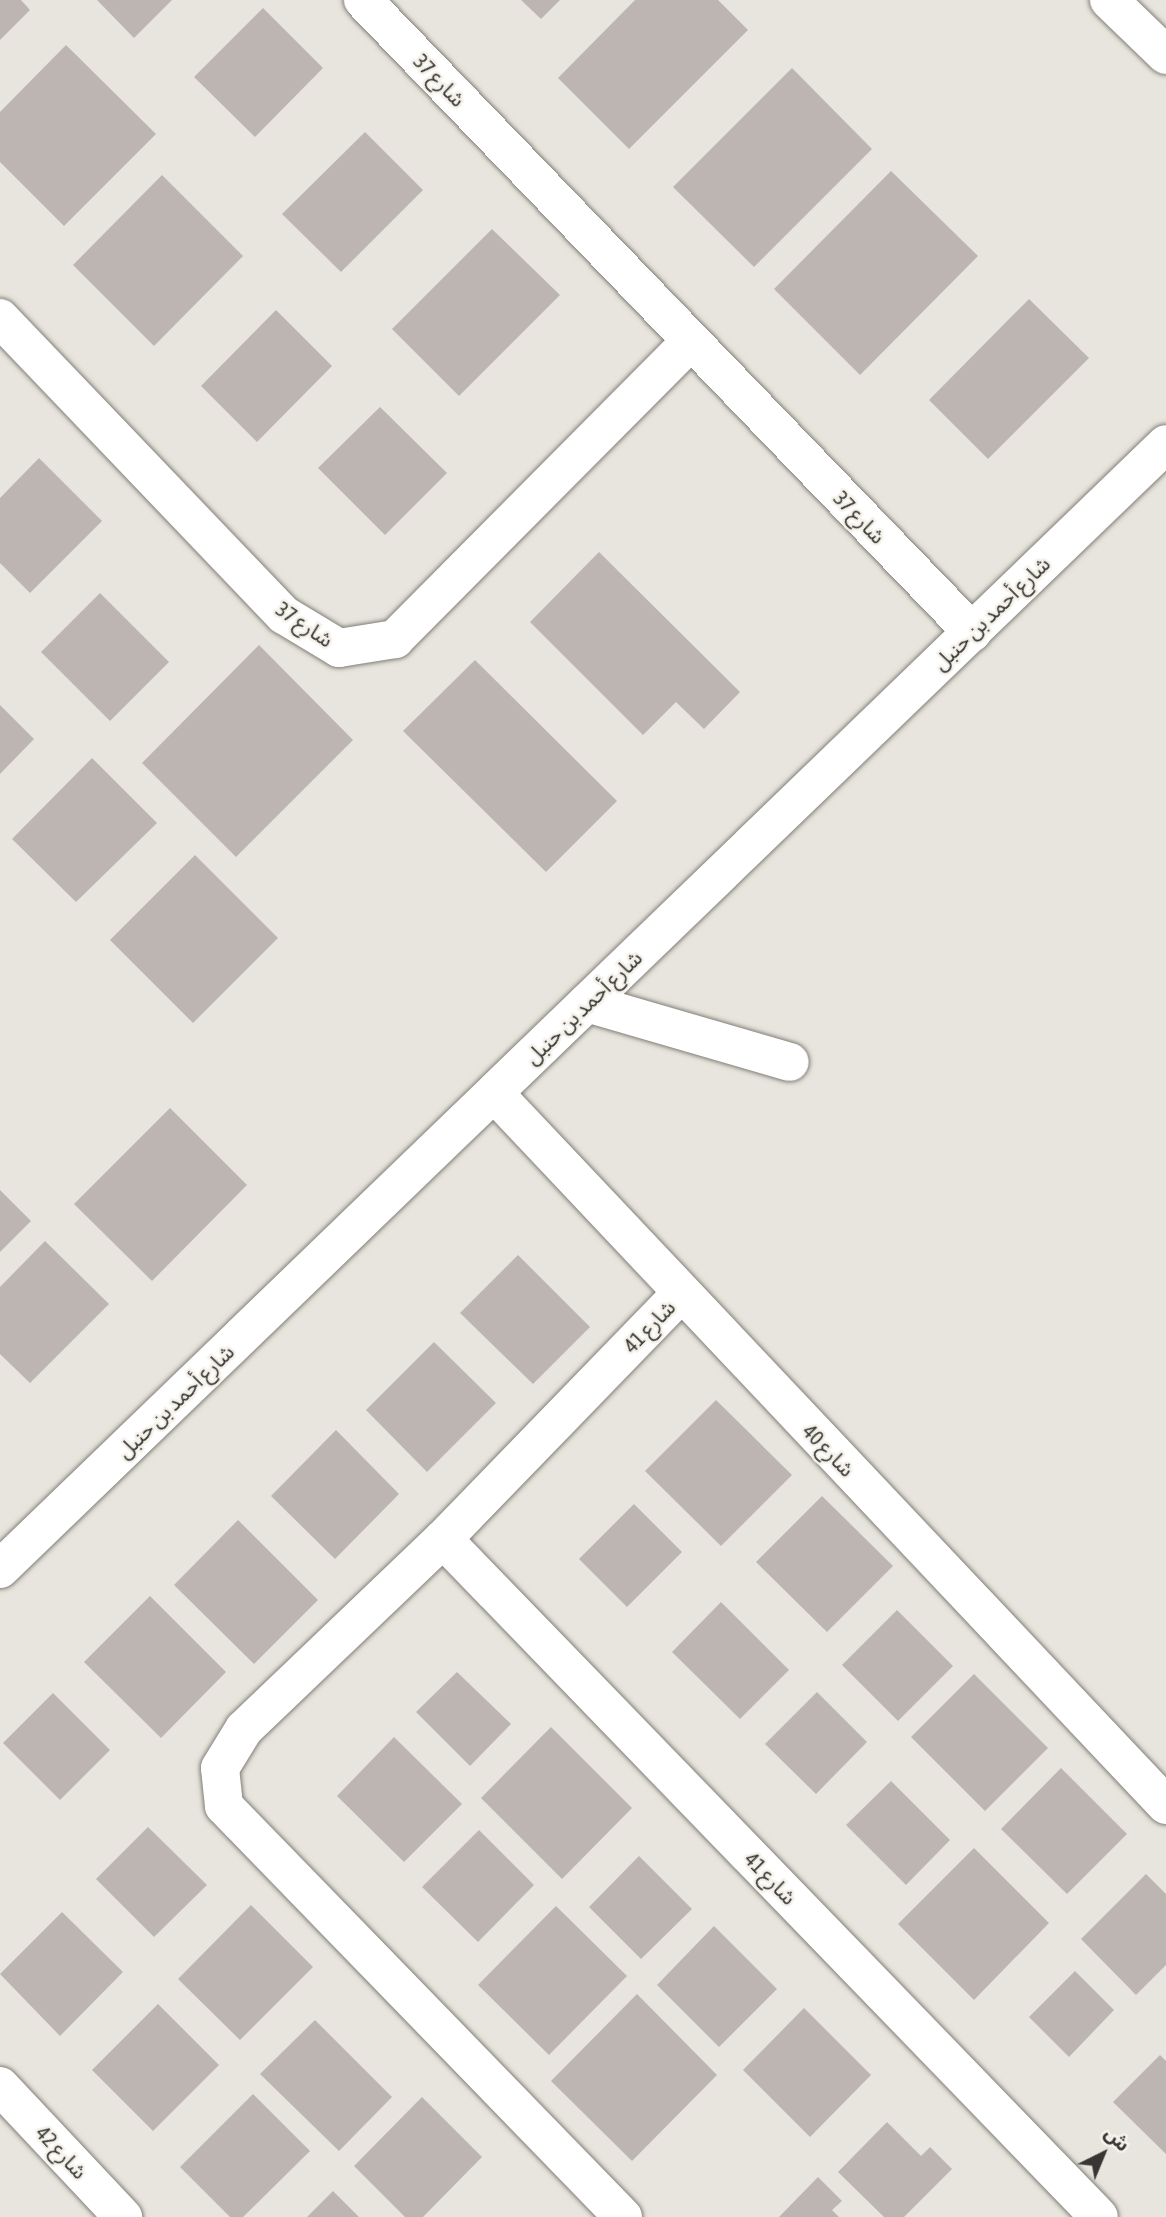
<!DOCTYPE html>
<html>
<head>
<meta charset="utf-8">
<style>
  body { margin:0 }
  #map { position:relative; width:1166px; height:2217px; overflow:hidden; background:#e7e5dd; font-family:"Asap Condensed","Noto Sans Arabic",sans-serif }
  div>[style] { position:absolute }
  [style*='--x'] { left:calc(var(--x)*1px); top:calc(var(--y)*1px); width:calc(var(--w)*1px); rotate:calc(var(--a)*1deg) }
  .building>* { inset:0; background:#bdb5b1 }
  .roads { filter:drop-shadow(0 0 2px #817f78) drop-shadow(0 0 2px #817f78) }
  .minor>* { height:38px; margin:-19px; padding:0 19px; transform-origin:19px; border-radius:19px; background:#fff }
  span { translate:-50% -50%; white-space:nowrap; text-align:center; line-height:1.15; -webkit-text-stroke:5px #f4f2ea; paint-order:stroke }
  .street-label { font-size:21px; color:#373633 }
  .north { position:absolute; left:1068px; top:2119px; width:70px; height:70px; -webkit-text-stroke:5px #f4f2ea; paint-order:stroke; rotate:43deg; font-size:19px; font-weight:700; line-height:28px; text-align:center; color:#373633 }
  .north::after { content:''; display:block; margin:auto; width:24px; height:32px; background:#373633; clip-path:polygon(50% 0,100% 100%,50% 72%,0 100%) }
</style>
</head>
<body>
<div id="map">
  <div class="building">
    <i style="clip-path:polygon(0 0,21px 0,30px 10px,0 40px)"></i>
    <i style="clip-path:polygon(97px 0,172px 0,134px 38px)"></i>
    <i style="clip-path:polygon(521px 0,560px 0,541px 19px)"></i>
    <i style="clip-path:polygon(635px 0,718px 0,748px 30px,629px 149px,558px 78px)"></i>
    <i style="clip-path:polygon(263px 8px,323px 68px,255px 137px,194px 77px)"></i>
    <i style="clip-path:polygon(66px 45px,156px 134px,64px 226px,0 162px,0 112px)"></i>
    <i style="clip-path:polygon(792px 68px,872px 149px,754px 267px,673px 187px)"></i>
    <i style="clip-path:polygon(365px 132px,423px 190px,341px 272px,282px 214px)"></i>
    <i style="clip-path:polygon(891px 171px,978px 256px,860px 375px,774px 289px)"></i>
    <i style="clip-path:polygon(162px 175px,243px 256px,154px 346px,73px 265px)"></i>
    <i style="clip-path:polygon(492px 229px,560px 295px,459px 396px,392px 329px)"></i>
    <i style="clip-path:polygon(1029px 299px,1089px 358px,988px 459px,929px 400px)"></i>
    <i style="clip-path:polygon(276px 310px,332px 366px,257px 442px,201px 386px)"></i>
    <i style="clip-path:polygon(380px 407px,447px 473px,385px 535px,318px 468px)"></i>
    <i style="clip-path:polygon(39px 458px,102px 521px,30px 593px,0 563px,0 498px)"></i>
    <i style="clip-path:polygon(599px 552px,740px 692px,704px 729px,676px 702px,643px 735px,530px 622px)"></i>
    <i style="clip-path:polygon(100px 593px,169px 662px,110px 721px,41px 652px)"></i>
    <i style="clip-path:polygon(259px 645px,353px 740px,236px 857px,142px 763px)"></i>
    <i style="clip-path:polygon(475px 660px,617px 801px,546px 872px,403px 731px)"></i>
    <i style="clip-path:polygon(0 705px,34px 739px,0 774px)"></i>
    <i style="clip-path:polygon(92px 758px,157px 823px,76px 902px,12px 839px)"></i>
    <i style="clip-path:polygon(195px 855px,278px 938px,193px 1023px,110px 940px)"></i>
    <i style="clip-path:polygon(170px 1108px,247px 1185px,152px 1281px,74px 1204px)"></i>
    <i style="clip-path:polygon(0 1190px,31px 1221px,0 1252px)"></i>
    <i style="clip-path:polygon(45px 1241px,109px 1304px,30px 1383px,0 1354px,0 1287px)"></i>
    <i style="clip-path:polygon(518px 1255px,590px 1327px,533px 1384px,460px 1313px)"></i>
    <i style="clip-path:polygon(434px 1342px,496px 1403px,427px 1472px,366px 1410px)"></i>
    <i style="clip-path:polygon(716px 1400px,792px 1475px,721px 1546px,645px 1471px)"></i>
    <i style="clip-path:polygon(336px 1430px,399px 1494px,335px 1559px,271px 1496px)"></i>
    <i style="clip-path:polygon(822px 1496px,893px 1566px,827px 1632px,756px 1562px)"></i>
    <i style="clip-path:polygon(634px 1504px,682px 1552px,627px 1607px,579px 1559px)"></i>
    <i style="clip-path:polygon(238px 1520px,318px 1600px,254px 1664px,174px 1585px)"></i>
    <i style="clip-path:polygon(150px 1596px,226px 1672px,161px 1738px,84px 1662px)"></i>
    <i style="clip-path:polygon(721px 1602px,789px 1670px,740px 1719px,672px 1652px)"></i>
    <i style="clip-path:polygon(897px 1610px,953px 1666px,898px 1721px,842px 1665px)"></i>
    <i style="clip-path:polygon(457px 1672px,511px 1724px,470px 1766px,416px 1712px)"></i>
    <i style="clip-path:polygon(974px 1674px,1048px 1748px,985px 1811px,911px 1737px)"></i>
    <i style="clip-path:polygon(817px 1692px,867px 1742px,816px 1794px,765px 1744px)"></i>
    <i style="clip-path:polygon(53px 1693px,110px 1750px,60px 1800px,3px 1743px)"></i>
    <i style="clip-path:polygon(551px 1727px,632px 1808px,562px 1879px,481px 1798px)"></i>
    <i style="clip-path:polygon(394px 1737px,462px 1804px,404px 1862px,337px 1796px)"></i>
    <i style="clip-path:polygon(1061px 1768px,1127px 1834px,1067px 1894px,1001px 1829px)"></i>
    <i style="clip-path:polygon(891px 1781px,950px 1840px,906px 1885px,846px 1825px)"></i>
    <i style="clip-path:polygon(148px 1827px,207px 1885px,154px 1937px,96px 1879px)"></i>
    <i style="clip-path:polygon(479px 1830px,534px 1885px,478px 1942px,422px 1887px)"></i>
    <i style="clip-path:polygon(974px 1848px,1049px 1923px,974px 2000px,898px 1924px)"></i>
    <i style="clip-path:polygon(639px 1856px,692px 1909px,641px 1959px,589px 1907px)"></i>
    <i style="clip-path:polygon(1146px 1874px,1166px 1894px,1166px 1965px,1136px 1995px,1081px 1939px)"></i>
    <i style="clip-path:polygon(251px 1905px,313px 1967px,240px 2040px,178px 1979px)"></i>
    <i style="clip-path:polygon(556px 1906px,627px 1976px,549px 2055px,478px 1985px)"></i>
    <i style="clip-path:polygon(62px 1912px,123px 1972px,60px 2036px,0 1974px)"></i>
    <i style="clip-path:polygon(714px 1926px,777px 1989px,719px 2047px,657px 1985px)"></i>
    <i style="clip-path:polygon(1075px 1971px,1114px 2010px,1069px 2057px,1029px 2017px)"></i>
    <i style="clip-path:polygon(637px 1994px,717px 2075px,632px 2161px,551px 2081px)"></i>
    <i style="clip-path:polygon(158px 2004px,219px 2065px,153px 2131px,92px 2070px)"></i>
    <i style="clip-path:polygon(804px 2008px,871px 2075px,810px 2137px,743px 2070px)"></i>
    <i style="clip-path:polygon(315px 2020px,392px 2097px,339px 2151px,260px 2074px)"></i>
    <i style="clip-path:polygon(1160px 2055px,1166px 2061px,1166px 2154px,1113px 2102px)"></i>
    <i style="clip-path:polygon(253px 2094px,310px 2151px,243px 2217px,230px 2217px,180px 2167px)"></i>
    <i style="clip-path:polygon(422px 2097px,482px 2157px,423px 2217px,405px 2217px,354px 2166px)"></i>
    <i style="clip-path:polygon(887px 2122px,921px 2156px,930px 2147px,952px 2169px,904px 2217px,884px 2217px,838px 2172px)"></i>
    <i style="clip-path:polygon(818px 2177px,842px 2201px,832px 2210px,839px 2217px,779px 2217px)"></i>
    <i style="clip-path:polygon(333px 2191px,359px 2217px,307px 2217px)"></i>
  </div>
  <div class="roads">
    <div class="minor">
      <i style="--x:363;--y:0;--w:878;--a:46.06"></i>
      <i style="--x:1109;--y:0;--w:79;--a:44"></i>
      <i style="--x:0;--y:318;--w:411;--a:46.3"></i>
      <i style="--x:284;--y:615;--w:64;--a:31"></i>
      <i style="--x:339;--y:648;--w:57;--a:-9.1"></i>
      <i style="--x:395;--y:639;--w:420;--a:-45.2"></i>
      <i style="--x:587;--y:1003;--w:211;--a:16.2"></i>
      <i style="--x:494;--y:1093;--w:979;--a:46.66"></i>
      <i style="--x:443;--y:1539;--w:943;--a:45.94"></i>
      <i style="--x:0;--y:1569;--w:1620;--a:-43.97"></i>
      <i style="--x:0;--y:2086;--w:180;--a:46.8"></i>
      <i style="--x:623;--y:2217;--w:573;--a:-134.15"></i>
      <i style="--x:224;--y:1806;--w:38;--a:-96"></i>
      <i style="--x:220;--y:1768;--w:46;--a:-58.4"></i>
      <i style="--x:244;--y:1729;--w:275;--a:-43.7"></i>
      <i style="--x:443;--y:1539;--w:342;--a:-45.9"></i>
    </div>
  </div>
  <div class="street-label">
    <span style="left:440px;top:80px;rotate:46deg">شارع 37</span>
    <span style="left:860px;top:517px;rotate:46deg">شارع 37</span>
    <span style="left:991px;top:613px;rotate:-44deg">شارع أحمد بن حنبل</span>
    <span style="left:305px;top:624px;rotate:34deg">شارع 37</span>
    <span style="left:583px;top:1007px;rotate:-44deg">شارع أحمد بن حنبل</span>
    <span style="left:649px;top:1326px;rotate:-46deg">شارع 41</span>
    <span style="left:175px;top:1401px;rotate:-44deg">شارع أحمد بن حنبل</span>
    <span style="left:829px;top:1450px;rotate:46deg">شارع 40</span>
    <span style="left:771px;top:1878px;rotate:46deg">شارع 41</span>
    <span style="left:62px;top:2152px;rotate:47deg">شارع 42</span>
  </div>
  <div class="north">ش</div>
</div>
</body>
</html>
